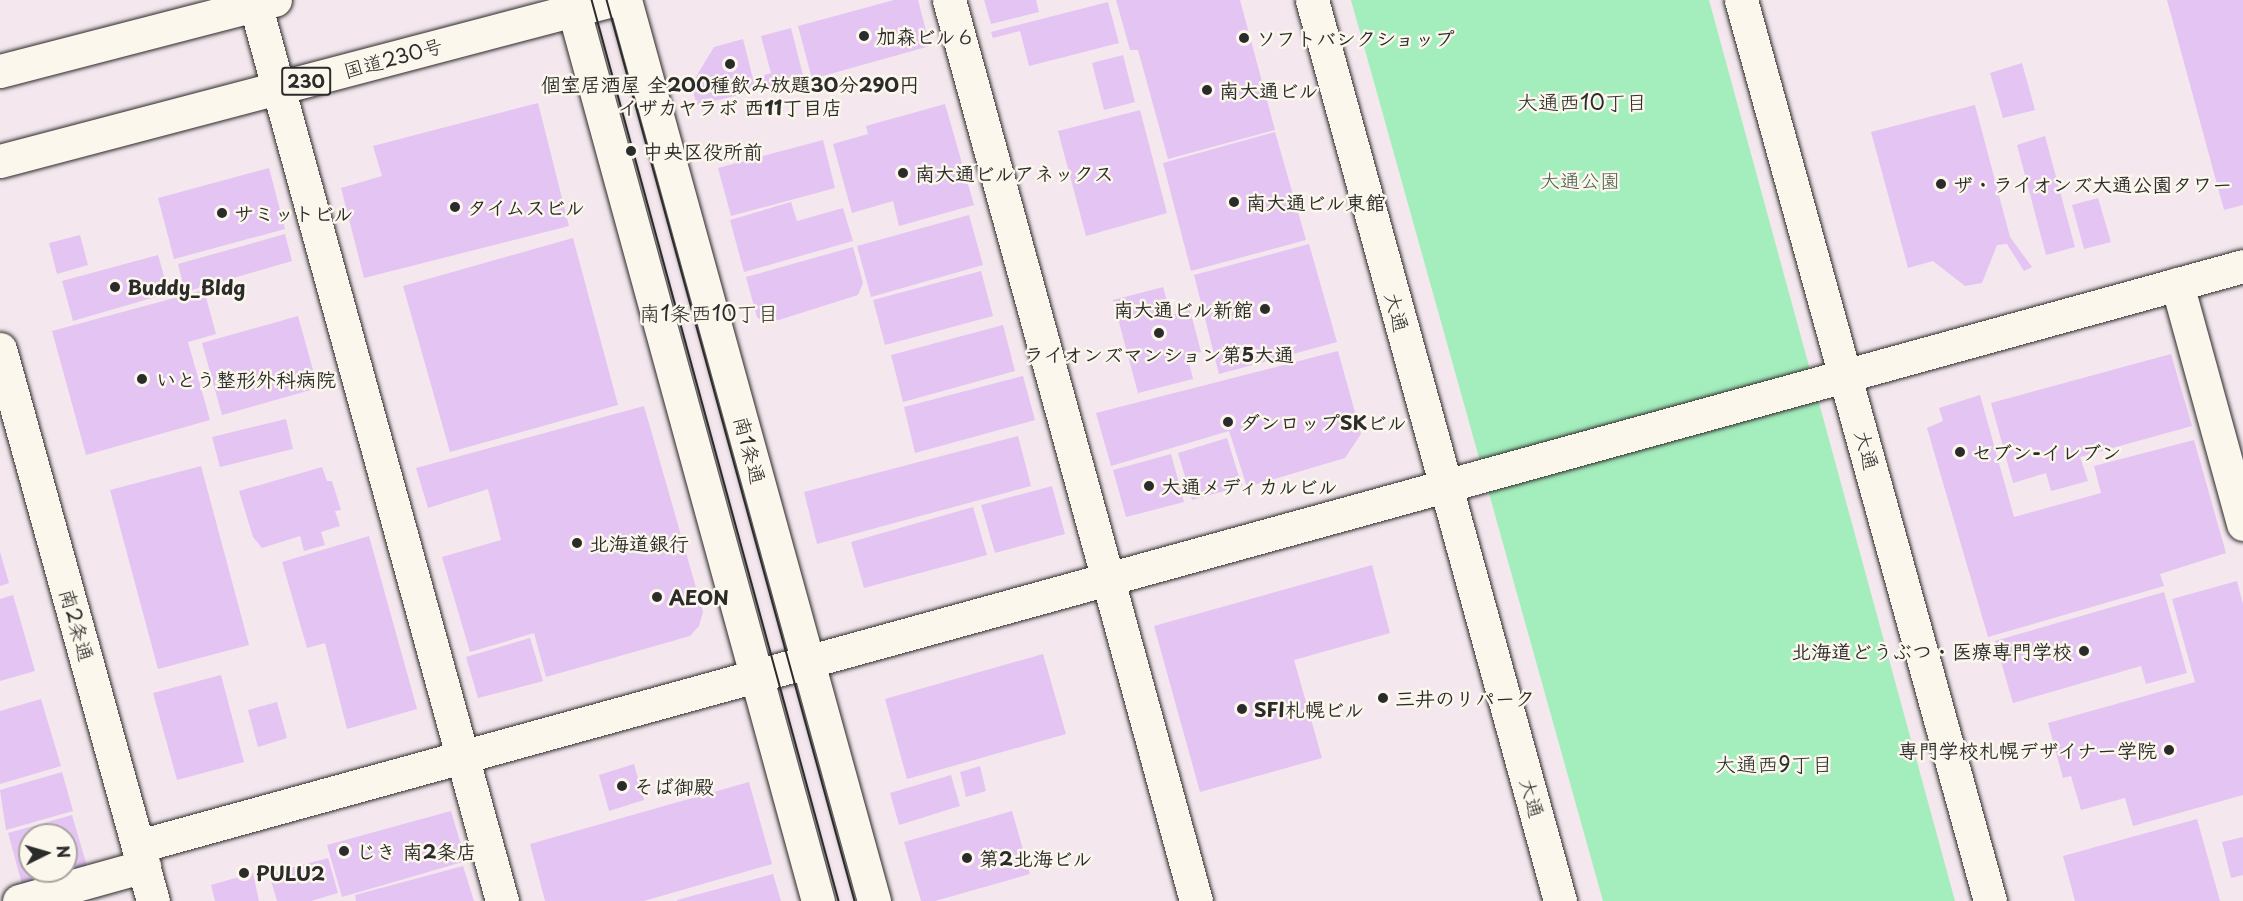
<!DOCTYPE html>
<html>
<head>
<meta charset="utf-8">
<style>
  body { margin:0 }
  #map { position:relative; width:2243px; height:901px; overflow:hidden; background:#f4e8ee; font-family:"Playpen Sans","Klee One",sans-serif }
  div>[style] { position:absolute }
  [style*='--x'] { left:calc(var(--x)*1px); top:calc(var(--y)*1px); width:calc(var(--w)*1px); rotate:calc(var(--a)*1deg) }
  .green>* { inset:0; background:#a4edbc }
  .building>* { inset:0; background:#e3c4f2 }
  .roads { filter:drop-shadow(0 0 2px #2b2b2b) drop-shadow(0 0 2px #2b2b2b) }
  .minor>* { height:33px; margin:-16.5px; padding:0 16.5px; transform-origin:16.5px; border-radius:16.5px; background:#fbf7ec }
  .highway>* { height:33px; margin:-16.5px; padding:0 16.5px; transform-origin:16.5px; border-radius:16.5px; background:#fbf7ec }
  .tram>* { height:1.5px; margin:-0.75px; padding:0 0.75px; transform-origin:0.75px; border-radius:0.75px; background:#2b2b2b }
  .dots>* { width:16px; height:16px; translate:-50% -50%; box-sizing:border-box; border:3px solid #fbf7ec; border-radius:50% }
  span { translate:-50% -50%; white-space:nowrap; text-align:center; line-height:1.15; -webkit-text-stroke:5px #fbf7ec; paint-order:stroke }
  .shield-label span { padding:2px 4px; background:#fbf7ec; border:2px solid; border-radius:4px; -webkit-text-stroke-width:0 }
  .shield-label { font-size:18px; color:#2b2b2b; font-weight:700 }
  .poi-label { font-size:20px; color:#2b2b2b; font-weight:700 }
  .left { translate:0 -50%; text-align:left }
  .right { translate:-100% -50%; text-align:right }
  .street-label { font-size:20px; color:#2b2b2b }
  .park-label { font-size:20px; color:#495c4f }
  .neighbourhood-label { font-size:21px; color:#2b2b2b }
  .north { position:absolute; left:18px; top:823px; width:60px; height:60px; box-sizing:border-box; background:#fbf7ec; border:2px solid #a8a59f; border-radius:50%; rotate:85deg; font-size:16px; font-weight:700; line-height:24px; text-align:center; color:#2b2b2b }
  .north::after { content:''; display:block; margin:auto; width:21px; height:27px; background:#2b2b2b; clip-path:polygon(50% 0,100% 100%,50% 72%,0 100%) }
</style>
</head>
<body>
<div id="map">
  <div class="green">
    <i style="clip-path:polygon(1351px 0,1709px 0,1955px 901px,1603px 901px)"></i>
  </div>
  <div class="building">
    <i style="clip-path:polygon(894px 0,918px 0,930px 46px,812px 79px,798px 26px)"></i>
    <i style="clip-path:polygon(984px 0,1036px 0,1039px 12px,991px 24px)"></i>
    <i style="clip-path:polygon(1116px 0,1240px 0,1275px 130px,1168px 159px,1138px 50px,1130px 50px)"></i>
    <i style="clip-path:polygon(2167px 0,2243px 0,2243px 205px,2224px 210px)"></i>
    <i style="clip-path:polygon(1108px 2px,1119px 43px,1029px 66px,1020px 31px,993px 38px,991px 32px)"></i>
    <i style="clip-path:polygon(791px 28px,804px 79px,762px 90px,758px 77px,771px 73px,761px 36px)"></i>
    <i style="clip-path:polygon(743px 39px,756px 91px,697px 105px,691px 85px,714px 47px)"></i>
    <i style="clip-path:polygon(1123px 55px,1135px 102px,1104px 110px,1092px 63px)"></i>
    <i style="clip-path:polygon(2022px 63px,2035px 110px,2003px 118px,1990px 73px)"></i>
    <i style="clip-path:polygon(538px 103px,569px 226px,364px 278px,341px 188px,382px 176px,373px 146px)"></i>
    <i style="clip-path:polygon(945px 104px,974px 205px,899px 226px,893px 201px,852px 213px,833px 144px,868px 134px,866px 126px)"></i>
    <i style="clip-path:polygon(1975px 105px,2010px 237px,2032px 267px,2024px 271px,2007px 244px,1997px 245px,1982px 283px,1965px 286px,1933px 261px,1908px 268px,1871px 132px)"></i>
    <i style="clip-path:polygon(1140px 110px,1167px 213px,1086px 236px,1058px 131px)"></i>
    <i style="clip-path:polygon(1275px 132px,1306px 240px,1191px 271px,1163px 163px)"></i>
    <i style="clip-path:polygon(2045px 136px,2075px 247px,2046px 255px,2017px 145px)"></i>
    <i style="clip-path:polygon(823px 140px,835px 188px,731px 216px,718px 168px)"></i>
    <i style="clip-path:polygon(269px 168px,285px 229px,174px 259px,158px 198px)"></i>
    <i style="clip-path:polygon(2098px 198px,2111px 242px,2084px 249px,2072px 205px)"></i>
    <i style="clip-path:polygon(791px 202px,797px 221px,843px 208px,853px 241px,744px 272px,730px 220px)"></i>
    <i style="clip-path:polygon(969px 215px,983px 265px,871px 297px,857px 246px)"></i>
    <i style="clip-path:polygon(285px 234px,292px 261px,185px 292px,178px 264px)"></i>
    <i style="clip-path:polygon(80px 235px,88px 265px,57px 274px,49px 243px)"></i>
    <i style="clip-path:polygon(573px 238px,618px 405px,450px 452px,403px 286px)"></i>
    <i style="clip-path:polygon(1309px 244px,1337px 342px,1219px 374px,1194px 275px)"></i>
    <i style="clip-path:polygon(853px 247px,863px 283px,858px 295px,766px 324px,757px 317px,746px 277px)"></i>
    <i style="clip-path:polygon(158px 255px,169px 293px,73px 321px,62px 281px)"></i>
    <i style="clip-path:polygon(981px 271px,993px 316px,885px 345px,873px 300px)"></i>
    <i style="clip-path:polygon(1163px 287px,1171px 315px,1190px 310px,1201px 352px,1187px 355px,1193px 379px,1138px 393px,1113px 300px)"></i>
    <i style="clip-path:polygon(204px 290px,216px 334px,188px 342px,210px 420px,86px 455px,52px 331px)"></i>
    <i style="clip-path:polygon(298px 316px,318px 388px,222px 415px,202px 343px)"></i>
    <i style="clip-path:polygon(1003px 325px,1015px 371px,903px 402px,891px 355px)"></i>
    <i style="clip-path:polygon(1338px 351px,1361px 434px,1345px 458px,1247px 487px,1229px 431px,1111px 466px,1096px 413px)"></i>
    <i style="clip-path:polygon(2171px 354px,2192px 426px,2080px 457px,2088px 481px,2051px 491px,2046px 473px,2013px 483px,1991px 403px)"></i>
    <i style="clip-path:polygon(1023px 376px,1035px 420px,915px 453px,904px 407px)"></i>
    <i style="clip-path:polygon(1980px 395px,2014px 517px,2101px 493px,2094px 466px,2194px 440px,2226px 553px,2160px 574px,2164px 586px,1988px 637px,1927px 428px,1943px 421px,1939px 408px)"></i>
    <i style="clip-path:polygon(644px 406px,703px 612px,699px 626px,690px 636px,546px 677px,534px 633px,470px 652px,442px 557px,501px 540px,488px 489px,428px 508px,416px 468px)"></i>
    <i style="clip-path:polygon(286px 419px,293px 449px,220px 467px,212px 437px)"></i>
    <i style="clip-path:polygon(1018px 436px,1031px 486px,817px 544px,804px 492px)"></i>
    <i style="clip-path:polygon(1227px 438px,1242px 486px,1192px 500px,1178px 453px)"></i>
    <i style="clip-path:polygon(1171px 454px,1184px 502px,1126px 517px,1113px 470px)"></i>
    <i style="clip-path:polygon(201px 466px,249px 645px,158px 669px,110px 490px)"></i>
    <i style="clip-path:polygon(322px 467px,327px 481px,332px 481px,341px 510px,335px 511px,340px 526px,321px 532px,325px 545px,304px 551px,300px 536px,262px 548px,253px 537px,239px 491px)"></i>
    <i style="clip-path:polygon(1052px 486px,1065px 534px,995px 553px,981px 505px)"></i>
    <i style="clip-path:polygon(973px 507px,987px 555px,864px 588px,851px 542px)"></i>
    <i style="clip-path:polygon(369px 536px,417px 709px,347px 729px,325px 643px,307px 648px,282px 562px)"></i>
    <i style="clip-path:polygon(0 552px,9px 583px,0 586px)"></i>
    <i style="clip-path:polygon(1372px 565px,1390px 633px,1294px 660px,1322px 758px,1200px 792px,1154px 626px)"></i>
    <i style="clip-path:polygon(2237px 581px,2243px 604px,2243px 795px,2133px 826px,2125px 798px,2081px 810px,2071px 776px,2063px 778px,2048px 723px,2195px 682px,2172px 599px)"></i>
    <i style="clip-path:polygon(2164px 592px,2187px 673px,2146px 684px,2141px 666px,2013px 703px,1995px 641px)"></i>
    <i style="clip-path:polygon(13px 595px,35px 671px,0 681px,0 599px)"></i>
    <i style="clip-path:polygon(530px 638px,543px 681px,478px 698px,466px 657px)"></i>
    <i style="clip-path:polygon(1043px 654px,1066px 734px,907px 779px,885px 699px)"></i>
    <i style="clip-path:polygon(221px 675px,244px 762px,177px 780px,153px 693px)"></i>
    <i style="clip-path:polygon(41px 699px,61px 766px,0 784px,0 711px)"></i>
    <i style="clip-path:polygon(277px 702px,287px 738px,258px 747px,248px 710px)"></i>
    <i style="clip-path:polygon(634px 764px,644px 800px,609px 811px,599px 775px)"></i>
    <i style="clip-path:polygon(980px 766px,986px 791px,966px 797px,960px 772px)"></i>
    <i style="clip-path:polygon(62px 772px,73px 811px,6px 830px,0 790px)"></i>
    <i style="clip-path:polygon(951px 775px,960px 806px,899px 825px,890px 793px)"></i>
    <i style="clip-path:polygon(749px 782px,772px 864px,644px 901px,545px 901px,530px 844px)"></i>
    <i style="clip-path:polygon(451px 811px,466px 861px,342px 897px,327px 845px)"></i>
    <i style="clip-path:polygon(1012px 811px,1030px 874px,935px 901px,921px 901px,904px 842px)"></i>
    <i style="clip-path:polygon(evenodd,72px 815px,87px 866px,22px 884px,8px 833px,72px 815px,30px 835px,66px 835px,66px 871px,30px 871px,30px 835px)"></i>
    <i style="clip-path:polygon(2197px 819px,2220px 901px,2075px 901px,2063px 856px)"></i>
    <i style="clip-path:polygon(2243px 837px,2243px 875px,2231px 878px,2222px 842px)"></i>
    <i style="clip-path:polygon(328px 858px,338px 893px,311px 901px,277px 901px,269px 874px)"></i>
    <i style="clip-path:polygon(463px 866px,474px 901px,356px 901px,355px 895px)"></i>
    <i style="clip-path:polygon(253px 873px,259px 901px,215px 901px,211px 885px)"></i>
    <i style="clip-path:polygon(773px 874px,781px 901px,677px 901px,677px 900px)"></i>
  </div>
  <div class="roads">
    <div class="minor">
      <i style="--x:254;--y:0;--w:935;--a:74.61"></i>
      <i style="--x:571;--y:0;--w:934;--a:74.67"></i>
      <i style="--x:625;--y:0;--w:935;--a:74.55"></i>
      <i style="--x:949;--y:0;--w:934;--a:74.67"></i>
      <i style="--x:1312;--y:0;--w:935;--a:74.61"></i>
      <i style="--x:1741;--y:0;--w:935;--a:74.55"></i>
      <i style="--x:2177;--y:284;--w:249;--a:74.6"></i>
      <i style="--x:0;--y:349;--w:573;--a:74.51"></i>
      <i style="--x:139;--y:846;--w:2182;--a:-15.41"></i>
      <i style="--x:19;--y:901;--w:130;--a:-15.6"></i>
    </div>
    <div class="highway">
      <i style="--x:0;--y:71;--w:284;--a:-14.5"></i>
      <i style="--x:0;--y:161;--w:633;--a:-14.74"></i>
    </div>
  </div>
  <div class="tram">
    <i style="--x:592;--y:0;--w:934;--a:74.67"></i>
    <i style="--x:607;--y:0;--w:935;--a:74.61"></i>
  </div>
  <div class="dots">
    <i style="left:864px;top:36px;background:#2b2b2b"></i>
    <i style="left:1244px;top:38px;background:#2b2b2b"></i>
    <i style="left:730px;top:64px;background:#2b2b2b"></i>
    <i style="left:1207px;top:90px;background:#2b2b2b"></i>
    <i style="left:631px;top:151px;background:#2b2b2b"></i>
    <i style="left:903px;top:173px;background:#2b2b2b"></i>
    <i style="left:1941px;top:184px;background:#2b2b2b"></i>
    <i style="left:1234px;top:202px;background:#2b2b2b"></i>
    <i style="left:455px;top:207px;background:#2b2b2b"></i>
    <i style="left:222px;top:213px;background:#2b2b2b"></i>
    <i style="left:115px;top:287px;background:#2b2b2b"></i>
    <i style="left:1265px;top:309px;background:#2b2b2b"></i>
    <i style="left:1159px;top:333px;background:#2b2b2b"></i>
    <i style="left:142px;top:379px;background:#2b2b2b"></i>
    <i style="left:1228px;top:422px;background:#2b2b2b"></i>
    <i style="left:1960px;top:452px;background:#2b2b2b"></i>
    <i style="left:1149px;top:486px;background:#2b2b2b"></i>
    <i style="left:577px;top:543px;background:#2b2b2b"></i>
    <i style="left:657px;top:597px;background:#2b2b2b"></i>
    <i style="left:2084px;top:651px;background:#2b2b2b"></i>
    <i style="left:1383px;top:698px;background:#2b2b2b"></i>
    <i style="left:1242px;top:709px;background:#2b2b2b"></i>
    <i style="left:2169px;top:750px;background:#2b2b2b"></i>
    <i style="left:622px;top:786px;background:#2b2b2b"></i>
    <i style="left:344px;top:851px;background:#2b2b2b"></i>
    <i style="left:967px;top:858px;background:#2b2b2b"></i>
    <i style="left:244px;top:873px;background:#2b2b2b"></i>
  </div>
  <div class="shield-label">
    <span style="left:306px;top:81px">230</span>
  </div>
  <div class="poi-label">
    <span class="left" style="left:876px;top:36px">加森ビル６</span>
    <span class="left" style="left:1256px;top:38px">ソフトバンクショップ</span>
    <span style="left:730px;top:96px">個室居酒屋 全200種飲み放題30分290円<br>イザカヤラボ 西11丁目店</span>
    <span class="left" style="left:1219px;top:90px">南大通ビル</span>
    <span class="left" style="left:643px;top:151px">中央区役所前</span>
    <span class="left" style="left:915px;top:173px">南大通ビルアネックス</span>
    <span class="left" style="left:1953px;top:184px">ザ・ライオンズ大通公園タワー</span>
    <span class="left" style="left:1246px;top:202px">南大通ビル東館</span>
    <span class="left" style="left:467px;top:207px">タイムスビル</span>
    <span class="left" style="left:234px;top:213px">サミットビル</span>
    <span class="left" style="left:127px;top:287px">Buddy_Bldg</span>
    <span class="right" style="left:1253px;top:309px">南大通ビル新館</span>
    <span style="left:1159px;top:354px">ライオンズマンション第5大通</span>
    <span class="left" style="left:156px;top:379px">いとう整形外科病院</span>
    <span class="left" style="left:1240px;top:422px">ダンロップSKビル</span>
    <span class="left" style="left:1972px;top:452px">セブン-イレブン</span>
    <span class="left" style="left:1161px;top:486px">大通メディカルビル</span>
    <span class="left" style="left:589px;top:543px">北海道銀行</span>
    <span class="left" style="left:669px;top:597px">AEON</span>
    <span class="right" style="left:2072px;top:651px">北海道どうぶつ・医療専門学校</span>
    <span class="left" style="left:1395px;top:698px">三井のリパーク</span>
    <span class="left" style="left:1254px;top:709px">SFI札幌ビル</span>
    <span class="right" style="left:2157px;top:750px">専門学校札幌デザイナー学院</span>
    <span class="left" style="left:634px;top:786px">そば御殿</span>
    <span class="left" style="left:356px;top:851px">じき 南2条店</span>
    <span class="left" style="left:979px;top:858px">第2北海ビル</span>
    <span class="left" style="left:256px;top:873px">PULU2</span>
  </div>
  <div class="street-label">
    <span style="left:393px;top:58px;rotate:-15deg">国道230号</span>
    <span style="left:1397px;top:312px;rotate:75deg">大通</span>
    <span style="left:750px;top:450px;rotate:75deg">南1条通</span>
    <span style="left:1867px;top:450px;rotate:75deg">大通</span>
    <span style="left:77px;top:625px;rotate:74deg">南2条通</span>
    <span style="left:1532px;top:798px;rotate:74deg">大通</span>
  </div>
  <div class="park-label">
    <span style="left:1580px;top:180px">大通公園</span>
  </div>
  <div class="neighbourhood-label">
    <span style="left:1582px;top:101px">大通西10丁目</span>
    <span style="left:709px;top:312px">南1条西10丁目</span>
    <span style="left:1774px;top:763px">大通西9丁目</span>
  </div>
  <div class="north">N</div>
</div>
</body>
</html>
